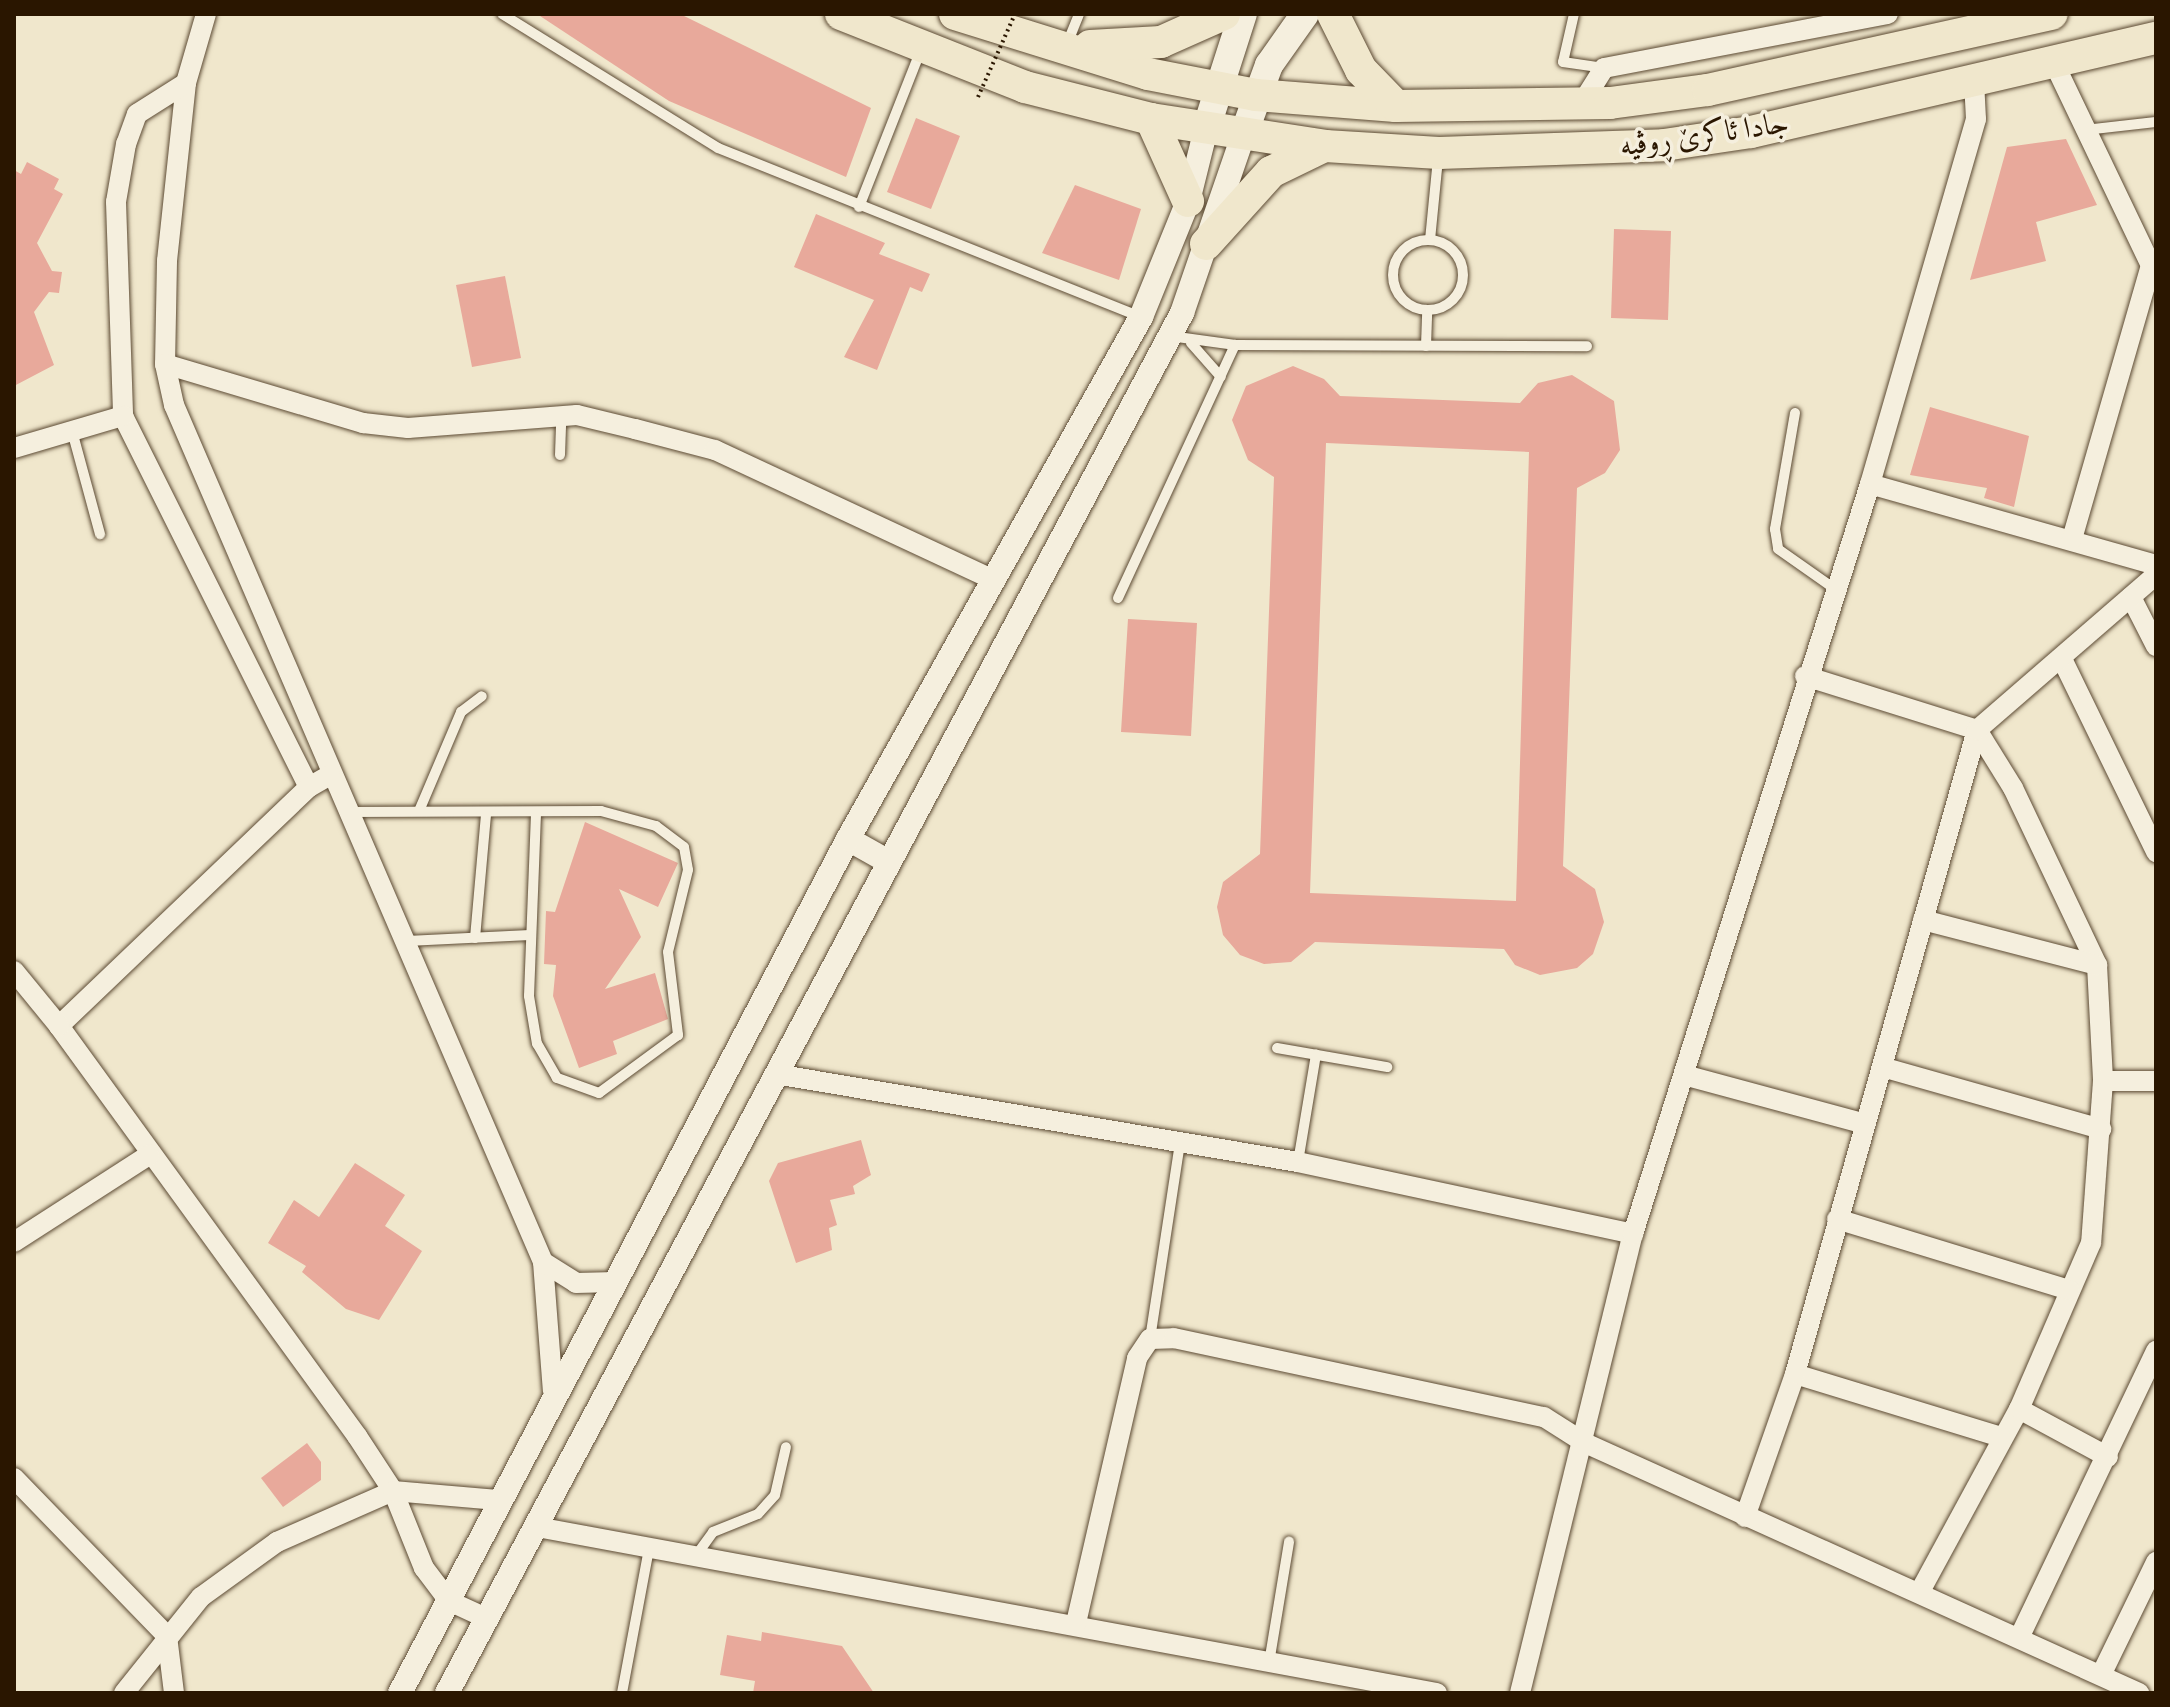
<!DOCTYPE html>
<html>
<head>
<meta charset="utf-8">
<style>
  body { margin:0 }
  #map { position:relative; width:2170px; height:1707px; overflow:hidden; background:#f0e7cc; font-family:"IM FELL Great Primer",Amiri,serif }
  div>[style] { position:absolute }
  [style*='--x'] { left:calc(var(--x)*1px); top:calc(var(--y)*1px); width:calc(var(--w)*1px); rotate:calc(var(--a)*1deg) }
  .building>* { inset:0; background:#e8a99b }
  .roads { filter:drop-shadow(0 0 2px #5c4a33) drop-shadow(0 0 2px #5c4a33) }
  .service>* { height:10px; margin:-5px; padding:0 5px; transform-origin:5px; border-radius:5px; background:#f5efde }
  .service>.ring { margin:-5px; padding:0; box-sizing:content-box; background:none; border:10px solid #f5efde; border-radius:50% }
  .minor>* { height:20px; margin:-10px; padding:0 10px; transform-origin:10px; border-radius:10px; background:#f5efde }
  .tertiary>* { height:24px; margin:-12px; padding:0 12px; transform-origin:12px; border-radius:12px; background:#f5efde }
  .secondary>* { height:28px; margin:-14px; padding:0 14px; transform-origin:14px; border-radius:14px; background:#f5efde }
  .trunk>* { height:32px; margin:-16px; padding:0 16px; transform-origin:16px; border-radius:16px; background:#f0e7cc }
  .path-bridge>* { height:4px; margin-top:-2px; transform-origin:0; background:repeating-linear-gradient(90deg,#2a1600 0 2px,transparent 0 6px) }
  span { translate:-50% -50%; white-space:nowrap; text-align:center; line-height:1.15; -webkit-text-stroke:7px #f5efde; paint-order:stroke }
  .street-label { font-size:30px; color:#2a1600 }
  .frame { position:absolute; inset:0; border:16px solid #2a1600; pointer-events:none }
</style>
</head>
<body>
<div id="map">
  <div class="building">
    <i style="clip-path:polygon(537px 14px,680px 14px,871px 108px,846px 177px,669px 101px)"></i>
    <i style="clip-path:polygon(916px 118px,960px 136px,931px 209px,887px 192px)"></i>
    <i style="clip-path:polygon(2066px 139px,2097px 205px,2036px 222px,2046px 261px,1970px 280px,2007px 147px)"></i>
    <i style="clip-path:polygon(27px 162px,59px 179px,54px 189px,63px 194px,37px 243px,52px 271px,62px 272px,59px 293px,49px 292px,34px 312px,54px 365px,14px 386px,14px 170px,21px 174px)"></i>
    <i style="clip-path:polygon(1075px 185px,1141px 209px,1119px 280px,1042px 253px)"></i>
    <i style="clip-path:polygon(816px 214px,885px 243px,879px 254px,930px 274px,922px 292px,910px 287px,877px 370px,844px 357px,874px 300px,794px 267px)"></i>
    <i style="clip-path:polygon(1614px 229px,1671px 231px,1668px 320px,1611px 318px)"></i>
    <i style="clip-path:polygon(505px 276px,521px 358px,472px 367px,456px 285px)"></i>
    <i style="clip-path:polygon(evenodd,1293px 366px,1324px 379px,1340px 396px,1520px 403px,1538px 383px,1572px 375px,1614px 401px,1620px 450px,1605px 473px,1577px 488px,1563px 866px,1595px 889px,1604px 922px,1593px 954px,1577px 968px,1540px 975px,1515px 965px,1504px 949px,1315px 942px,1291px 962px,1264px 964px,1240px 955px,1223px 935px,1217px 907px,1223px 882px,1260px 854px,1274px 477px,1248px 460px,1232px 420px,1246px 386px,1293px 366px,1326px 443px,1529px 452px,1516px 901px,1310px 893px,1326px 443px)"></i>
    <i style="clip-path:polygon(1930px 407px,2029px 436px,2014px 507px,1984px 498px,1987px 488px,1910px 475px)"></i>
    <i style="clip-path:polygon(1128px 619px,1197px 623px,1191px 736px,1121px 732px)"></i>
    <i style="clip-path:polygon(585px 822px,678px 863px,658px 907px,619px 889px,641px 937px,605px 989px,655px 973px,668px 1019px,613px 1041px,617px 1054px,579px 1068px,553px 996px,556px 965px,544px 964px,546px 911px,555px 912px)"></i>
    <i style="clip-path:polygon(861px 1140px,871px 1175px,853px 1186px,855px 1194px,830px 1200px,837px 1225px,829px 1228px,832px 1250px,796px 1263px,769px 1181px,778px 1163px)"></i>
    <i style="clip-path:polygon(355px 1163px,405px 1195px,385px 1226px,422px 1251px,379px 1320px,346px 1309px,302px 1272px,306px 1266px,268px 1243px,294px 1200px,319px 1217px)"></i>
    <i style="clip-path:polygon(307px 1443px,321px 1462px,321px 1480px,283px 1507px,261px 1478px)"></i>
    <i style="clip-path:polygon(762px 1632px,842px 1646px,874px 1693px,753px 1693px,755px 1681px,720px 1675px,727px 1635px,761px 1641px)"></i>
  </div>
  <div class="roads">
    <div class="service">
      <i style="--x:502;--y:14;--w:254;--a:31.8"></i>
      <i style="--x:718;--y:148;--w:456;--a:21.8"></i>
      <i style="--x:1574;--y:14;--w:49;--a:102.9"></i>
      <i style="--x:1563;--y:62;--w:41;--a:8.3"></i>
      <i style="--x:1067;--y:44;--w:32;--a:-68"></i>
      <i style="--x:2085;--y:130;--w:71;--a:-6.4"></i>
      <i style="--x:859;--y:207;--w:167;--a:-68.5"></i>
      <i class="ring" style="left:1393px;top:240px;width:60px;height:60px"></i>
      <i style="--x:1430;--y:240;--w:82;--a:-84.4"></i>
      <i style="--x:1170;--y:336;--w:66;--a:7.9"></i>
      <i style="--x:1235;--y:345;--w:352;--a:0.2"></i>
      <i style="--x:1191;--y:343;--w:45;--a:48.6"></i>
      <i style="--x:1426;--y:346;--w:36;--a:-88"></i>
      <i style="--x:1795;--y:413;--w:118;--a:99.8"></i>
      <i style="--x:1775;--y:529;--w:20;--a:81"></i>
      <i style="--x:1778;--y:549;--w:70;--a:35.1"></i>
      <i style="--x:72;--y:431;--w:107;--a:74.8"></i>
      <i style="--x:560;--y:455;--w:38;--a:-88"></i>
      <i style="--x:1118;--y:598;--w:279;--a:-65.2"></i>
      <i style="--x:419;--y:811;--w:108;--a:-67"></i>
      <i style="--x:461;--y:712;--w:26;--a:-37"></i>
      <i style="--x:348;--y:812;--w:253;--a:-0.2"></i>
      <i style="--x:601;--y:811;--w:57;--a:15.3"></i>
      <i style="--x:656;--y:826;--w:35;--a:37"></i>
      <i style="--x:684;--y:847;--w:23;--a:80"></i>
      <i style="--x:688;--y:870;--w:84;--a:103.7"></i>
      <i style="--x:668;--y:952;--w:84;--a:83.1"></i>
      <i style="--x:678;--y:1035;--w:98;--a:143.7"></i>
      <i style="--x:599;--y:1093;--w:45;--a:-160.3"></i>
      <i style="--x:557;--y:1078;--w:39;--a:-120"></i>
      <i style="--x:537;--y:1044;--w:49;--a:-99.5"></i>
      <i style="--x:529;--y:996;--w:184;--a:-87.8"></i>
      <i style="--x:475;--y:938;--w:124;--a:-84.9"></i>
      <i style="--x:407;--y:941;--w:123;--a:-2.8"></i>
      <i style="--x:1277;--y:1048;--w:112;--a:9.8"></i>
      <i style="--x:1298;--y:1162;--w:109;--a:-80.5"></i>
      <i style="--x:1150;--y:1339;--w:199;--a:-81.3"></i>
      <i style="--x:695;--y:1557;--w:31;--a:-54"></i>
      <i style="--x:713;--y:1532;--w:48;--a:-21.8"></i>
      <i style="--x:758;--y:1514;--w:25;--a:-48"></i>
      <i style="--x:775;--y:1495;--w:49;--a:-77.1"></i>
      <i style="--x:1270;--y:1657;--w:117;--a:-80.6"></i>
      <i style="--x:622;--y:1693;--w:147;--a:-79.4"></i>
    </div>
    <div class="minor">
      <i style="--x:206;--y:14;--w:72;--a:106.2"></i>
      <i style="--x:186;--y:83;--w:179;--a:96.1"></i>
      <i style="--x:167;--y:261;--w:103;--a:91.1"></i>
      <i style="--x:165;--y:364;--w:42;--a:77.6"></i>
      <i style="--x:174;--y:405;--w:933;--a:66.7"></i>
      <i style="--x:543;--y:1262;--w:129;--a:85.6"></i>
      <i style="--x:2054;--y:63;--w:236;--a:64.4"></i>
      <i style="--x:186;--y:83;--w:58;--a:147.7"></i>
      <i style="--x:137;--y:114;--w:32;--a:110"></i>
      <i style="--x:126;--y:144;--w:59;--a:99.8"></i>
      <i style="--x:116;--y:202;--w:214;--a:88.1"></i>
      <i style="--x:123;--y:416;--w:415;--a:63.4"></i>
      <i style="--x:1582;--y:103;--w:41;--a:-57.8"></i>
      <i style="--x:1604;--y:68;--w:289;--a:-10.8"></i>
      <i style="--x:165;--y:364;--w:207;--a:16.6"></i>
      <i style="--x:363;--y:423;--w:45;--a:6.3"></i>
      <i style="--x:408;--y:428;--w:169;--a:-4.4"></i>
      <i style="--x:577;--y:415;--w:60;--a:13.6"></i>
      <i style="--x:635;--y:429;--w:83;--a:14.7"></i>
      <i style="--x:715;--y:450;--w:303;--a:25"></i>
      <i style="--x:14;--y:448;--w:114;--a:-16.4"></i>
      <i style="--x:1870;--y:484;--w:297;--a:15.8"></i>
      <i style="--x:2072;--y:539;--w:284;--a:-73.9"></i>
      <i style="--x:2131;--y:597;--w:55;--a:63"></i>
      <i style="--x:2062;--y:659;--w:215;--a:64"></i>
      <i style="--x:1805;--y:676;--w:180;--a:17.4"></i>
      <i style="--x:1977;--y:730;--w:68;--a:58.2"></i>
      <i style="--x:2013;--y:788;--w:196;--a:64.6"></i>
      <i style="--x:2097;--y:965;--w:116;--a:87"></i>
      <i style="--x:2103;--y:1081;--w:162;--a:94.2"></i>
      <i style="--x:2091;--y:1243;--w:181;--a:113.4"></i>
      <i style="--x:2019;--y:1409;--w:209;--a:118.5"></i>
      <i style="--x:330;--y:775;--w:24;--a:150"></i>
      <i style="--x:309;--y:787;--w:346;--a:136.3"></i>
      <i style="--x:59;--y:1026;--w:507;--a:53.99"></i>
      <i style="--x:357;--y:1436;--w:66;--a:56.8"></i>
      <i style="--x:393;--y:1491;--w:83;--a:68.1"></i>
      <i style="--x:424;--y:1568;--w:41;--a:52.9"></i>
      <i style="--x:449;--y:1601;--w:41;--a:24.7"></i>
      <i style="--x:1923;--y:920;--w:180;--a:14.5"></i>
      <i style="--x:14;--y:971;--w:71;--a:50.7"></i>
      <i style="--x:1882;--y:1067;--w:228;--a:15.8"></i>
      <i style="--x:775;--y:1074;--w:530;--a:9.55"></i>
      <i style="--x:1298;--y:1162;--w:343;--a:12.1"></i>
      <i style="--x:1684;--y:1075;--w:188;--a:15.1"></i>
      <i style="--x:2103;--y:1081;--w:53;--a:0"></i>
      <i style="--x:1837;--y:1219;--w:243;--a:17"></i>
      <i style="--x:14;--y:1242;--w:161;--a:-32.8"></i>
      <i style="--x:543;--y:1262;--w:39;--a:32"></i>
      <i style="--x:576;--y:1283;--w:40;--a:-1.4"></i>
      <i style="--x:1795;--y:1374;--w:215;--a:17"></i>
      <i style="--x:2019;--y:1409;--w:101;--a:28.3"></i>
      <i style="--x:14;--y:1478;--w:220;--a:45.9"></i>
      <i style="--x:167;--y:1636;--w:57;--a:83"></i>
      <i style="--x:1745;--y:1517;--w:151;--a:-70.7"></i>
      <i style="--x:1795;--y:1374;--w:669;--a:-74.22"></i>
      <i style="--x:1977;--y:730;--w:237;--a:-40.9"></i>
      <i style="--x:537;--y:1527;--w:915;--a:10.45"></i>
      <i style="--x:1076;--y:1623;--w:272;--a:-77"></i>
      <i style="--x:1137;--y:1358;--w:23;--a:-56"></i>
      <i style="--x:1150;--y:1339;--w:24;--a:-2"></i>
      <i style="--x:1174;--y:1338;--w:378;--a:12.1"></i>
      <i style="--x:1544;--y:1417;--w:49;--a:32.4"></i>
      <i style="--x:1585;--y:1443;--w:608;--a:24.29"></i>
      <i style="--x:2020;--y:1636;--w:316;--a:-64.5"></i>
      <i style="--x:2101;--y:1675;--w:126;--a:-64"></i>
      <i style="--x:124;--y:1693;--w:123;--a:-51.3"></i>
      <i style="--x:201;--y:1597;--w:94;--a:-35.9"></i>
      <i style="--x:277;--y:1542;--w:127;--a:-23.7"></i>
      <i style="--x:393;--y:1491;--w:105;--a:4.9"></i>
      <i style="--x:1520;--y:1693;--w:473;--a:-76.2"></i>
      <i style="--x:1633;--y:1234;--w:787;--a:-72.46"></i>
      <i style="--x:1870;--y:484;--w:380;--a:-73.8"></i>
      <i style="--x:1976;--y:119;--w:39;--a:-93"></i>
    </div>
    <div class="tertiary">
      <i style="--x:848;--y:839;--w:47;--a:29.3"></i>
      <i style="--x:400;--y:1693;--w:964;--a:-62.32"></i>
      <i style="--x:848;--y:839;--w:599;--a:-60.69"></i>
      <i style="--x:1141;--y:317;--w:125;--a:-67.9"></i>
      <i style="--x:1188;--y:201;--w:74;--a:-76"></i>
      <i style="--x:447;--y:1693;--w:1564;--a:-61.96"></i>
      <i style="--x:1182;--y:313;--w:187;--a:-71"></i>
    </div>
    <div class="secondary">
      <i style="--x:1206;--y:129;--w:121;--a:-72.2"></i>
      <i style="--x:1243;--y:136;--w:76;--a:-69.9"></i>
      <i style="--x:1269;--y:65;--w:62;--a:-54.8"></i>
    </div>
    <div class="trunk">
      <i style="--x:841;--y:14;--w:198;--a:21.6"></i>
      <i style="--x:1025;--y:87;--w:130;--a:14.3"></i>
      <i style="--x:1151;--y:119;--w:176;--a:8.8"></i>
      <i style="--x:1325;--y:146;--w:114;--a:3.5"></i>
      <i style="--x:1439;--y:153;--w:225;--a:-2"></i>
      <i style="--x:1664;--y:145;--w:88;--a:-8.5"></i>
      <i style="--x:1751;--y:132;--w:416;--a:-13.1"></i>
      <i style="--x:955;--y:14;--w:202;--a:17.3"></i>
      <i style="--x:1148;--y:74;--w:110;--a:11"></i>
      <i style="--x:1256;--y:95;--w:140;--a:4.5"></i>
      <i style="--x:1396;--y:106;--w:214;--a:-0.8"></i>
      <i style="--x:1610;--y:103;--w:99;--a:-7.6"></i>
      <i style="--x:1708;--y:90;--w:352;--a:-12.5"></i>
      <i style="--x:1333;--y:14;--w:63;--a:63.4"></i>
      <i style="--x:1361;--y:70;--w:50;--a:45.8"></i>
      <i style="--x:1090;--y:46;--w:71;--a:-3.2"></i>
      <i style="--x:1161;--y:42;--w:69;--a:-24"></i>
      <i style="--x:1151;--y:119;--w:90;--a:65.7"></i>
      <i style="--x:1206;--y:244;--w:97;--a:-47.9"></i>
      <i style="--x:1271;--y:172;--w:59;--a:-26.1"></i>
    </div>
  </div>
  <div class="path-bridge">
    <i style="--x:978;--y:97;--w:91;--a:-66"></i>
  </div>
  <div class="street-label">
    <span style="left:1704px;top:134px;rotate:-8deg">جادا ئاکرێ ڕوڤیە</span>
  </div>
  <div class="frame"></div>
</div>
</body>
</html>
